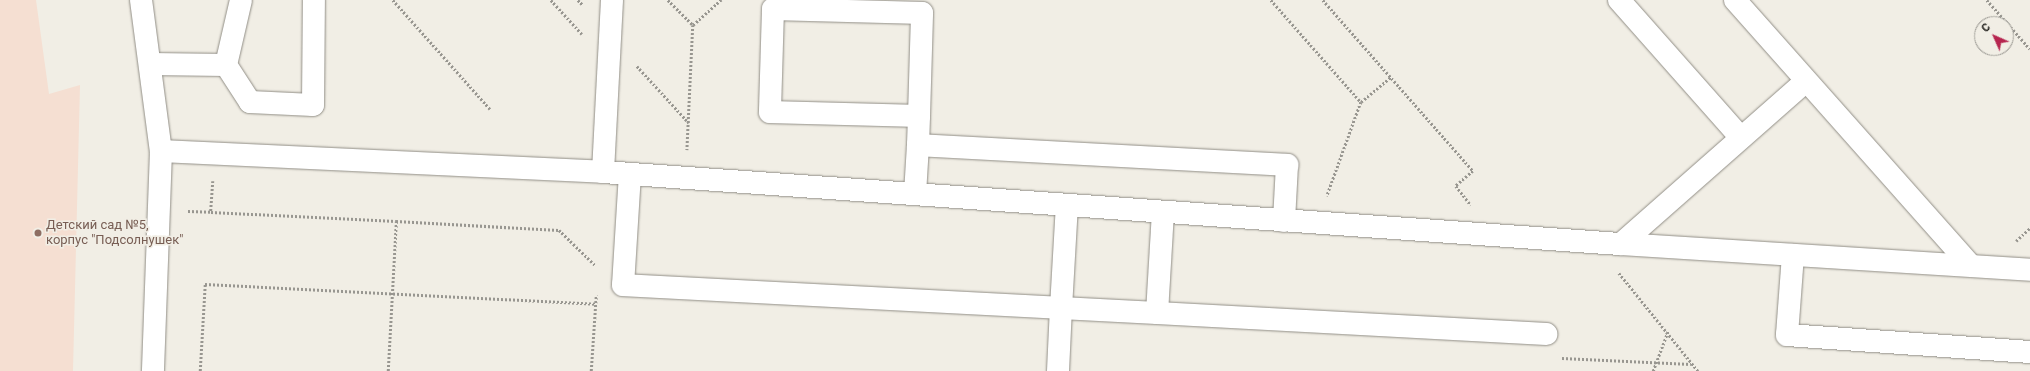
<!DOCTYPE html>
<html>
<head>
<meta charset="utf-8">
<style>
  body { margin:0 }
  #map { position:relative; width:2030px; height:371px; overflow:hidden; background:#f1eee5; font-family:Roboto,sans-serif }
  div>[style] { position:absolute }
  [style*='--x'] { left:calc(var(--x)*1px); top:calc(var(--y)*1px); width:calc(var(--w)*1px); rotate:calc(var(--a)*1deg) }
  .education>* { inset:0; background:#f5dfd2 }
  .path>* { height:2.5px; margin-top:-1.25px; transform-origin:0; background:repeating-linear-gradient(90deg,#989690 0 2px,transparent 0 4px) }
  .roads { filter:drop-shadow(0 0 1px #918e86) drop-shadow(0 0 1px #918e86) }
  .minor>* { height:22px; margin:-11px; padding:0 11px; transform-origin:11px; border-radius:11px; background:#fff }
  .dots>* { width:11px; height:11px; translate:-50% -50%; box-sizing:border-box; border:2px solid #f1eee5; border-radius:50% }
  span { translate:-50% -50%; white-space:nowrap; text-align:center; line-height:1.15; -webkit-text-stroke:3px #f1eee5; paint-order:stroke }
  .education-label { font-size:13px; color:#785e54 }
  .left { translate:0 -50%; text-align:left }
  .north { position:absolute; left:1974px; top:16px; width:40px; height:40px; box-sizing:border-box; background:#f1eee5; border:1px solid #9b9993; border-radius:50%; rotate:315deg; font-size:11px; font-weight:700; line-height:16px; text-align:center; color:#1b1a17 }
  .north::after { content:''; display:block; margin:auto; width:14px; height:18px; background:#b6254f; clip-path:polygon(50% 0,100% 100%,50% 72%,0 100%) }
</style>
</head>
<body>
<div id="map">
  <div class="education">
    <i style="clip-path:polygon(0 0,36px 0,49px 94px,80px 85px,73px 371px,0 371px)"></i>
  </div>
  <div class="path">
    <i style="--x:393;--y:0;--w:146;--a:48.3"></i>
    <i style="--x:551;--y:0;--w:46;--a:47.6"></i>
    <i style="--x:578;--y:0;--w:7;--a:45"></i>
    <i style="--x:668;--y:0;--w:35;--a:45"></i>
    <i style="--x:693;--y:25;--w:125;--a:92.7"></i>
    <i style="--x:1271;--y:0;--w:136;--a:48.6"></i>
    <i style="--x:1361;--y:102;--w:100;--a:109.9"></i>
    <i style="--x:1323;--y:0;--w:227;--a:48.7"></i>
    <i style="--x:1473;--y:171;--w:23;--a:139"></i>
    <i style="--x:1456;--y:186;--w:24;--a:52"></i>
    <i style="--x:1987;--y:0;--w:65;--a:48.7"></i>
    <i style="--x:693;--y:25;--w:38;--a:-42"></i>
    <i style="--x:637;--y:66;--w:77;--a:47.6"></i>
    <i style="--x:1361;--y:102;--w:39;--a:-40"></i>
    <i style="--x:213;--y:181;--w:31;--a:94"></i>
    <i style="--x:211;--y:212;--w:185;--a:2.8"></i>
    <i style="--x:188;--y:211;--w:23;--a:2"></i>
    <i style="--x:2016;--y:241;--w:19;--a:-43"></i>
    <i style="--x:1619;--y:273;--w:126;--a:51.1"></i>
    <i style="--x:1562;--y:358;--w:129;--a:2.7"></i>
    <i style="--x:200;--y:371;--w:87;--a:-86.7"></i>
    <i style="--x:205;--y:284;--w:391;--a:2.9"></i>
    <i style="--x:388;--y:371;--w:150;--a:-86.9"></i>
    <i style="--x:396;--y:221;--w:163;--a:3.2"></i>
    <i style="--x:559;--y:230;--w:50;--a:44.2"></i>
    <i style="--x:591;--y:371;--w:76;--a:-86.2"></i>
    <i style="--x:1653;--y:371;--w:43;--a:-69.4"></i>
  </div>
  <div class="roads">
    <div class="minor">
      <i style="--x:141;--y:0;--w:152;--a:82.5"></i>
      <i style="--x:161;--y:151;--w:220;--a:92.1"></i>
      <i style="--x:241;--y:0;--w:67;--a:103"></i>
      <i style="--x:226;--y:65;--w:44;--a:57"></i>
      <i style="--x:250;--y:102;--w:63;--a:2.7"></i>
      <i style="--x:313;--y:105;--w:105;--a:-89.5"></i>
      <i style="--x:612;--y:0;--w:172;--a:93"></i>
      <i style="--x:603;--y:172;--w:1021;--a:4.05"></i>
      <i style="--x:1619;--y:0;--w:184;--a:48.5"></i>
      <i style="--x:1735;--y:0;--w:354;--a:48.4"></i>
      <i style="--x:150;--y:64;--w:76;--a:0.8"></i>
      <i style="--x:1806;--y:81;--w:247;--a:138.6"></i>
      <i style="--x:1621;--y:244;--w:410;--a:3.6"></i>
      <i style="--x:918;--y:145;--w:29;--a:-88"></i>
      <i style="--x:919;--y:116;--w:103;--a:-88.3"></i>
      <i style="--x:922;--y:13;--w:149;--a:-178.5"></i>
      <i style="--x:773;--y:9;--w:103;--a:91.7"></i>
      <i style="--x:770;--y:112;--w:149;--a:1.5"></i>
      <i style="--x:161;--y:151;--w:442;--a:2.7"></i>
      <i style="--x:630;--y:174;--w:111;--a:93.6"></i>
      <i style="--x:623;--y:285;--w:439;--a:3"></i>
      <i style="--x:1061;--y:308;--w:103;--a:-86.7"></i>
      <i style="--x:915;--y:194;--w:49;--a:-86.5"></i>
      <i style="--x:918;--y:145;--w:370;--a:3.1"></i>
      <i style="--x:1287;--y:165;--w:56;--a:93.1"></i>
      <i style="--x:1163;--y:212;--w:101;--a:93.4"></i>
      <i style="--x:1157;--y:313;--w:390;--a:3.1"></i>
      <i style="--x:1793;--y:255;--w:80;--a:94.3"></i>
      <i style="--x:1787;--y:335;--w:244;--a:4"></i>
      <i style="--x:1058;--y:371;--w:63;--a:-87.3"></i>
      <i style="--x:1061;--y:308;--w:96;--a:3"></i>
    </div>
  </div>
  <div class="dots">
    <i style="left:38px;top:233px;background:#8d6e63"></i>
  </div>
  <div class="education-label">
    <span class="left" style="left:46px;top:233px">Детский сад №5,<br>корпус "Подсолнушек"</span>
  </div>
  <div class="north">С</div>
</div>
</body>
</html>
